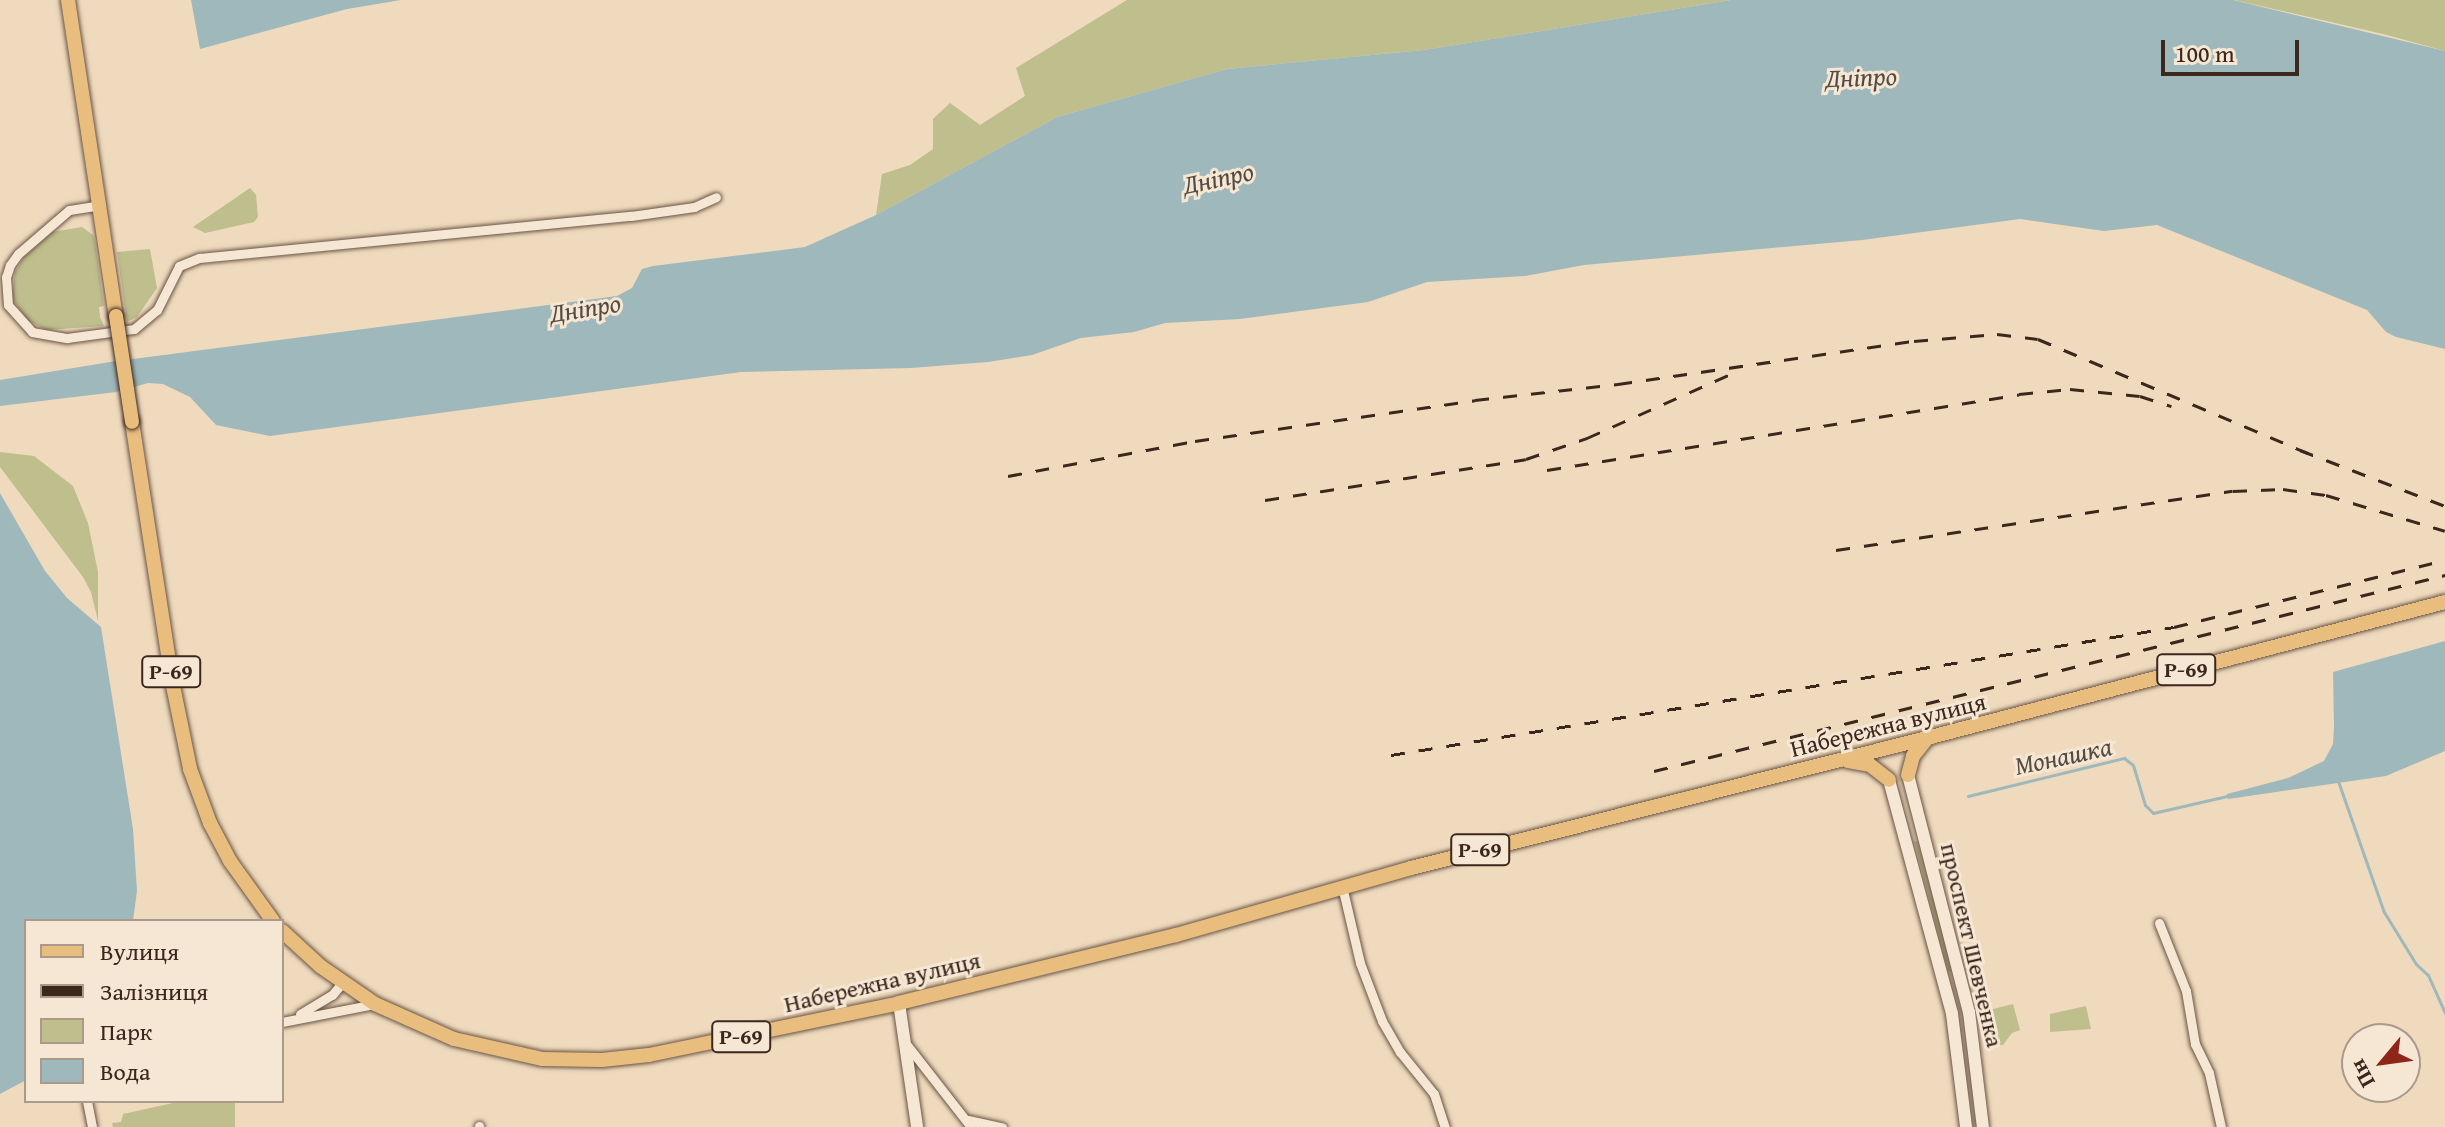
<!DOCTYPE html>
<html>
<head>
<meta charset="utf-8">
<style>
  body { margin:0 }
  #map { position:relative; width:2445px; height:1127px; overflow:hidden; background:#efdabd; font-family:"Gentium Book Plus",serif }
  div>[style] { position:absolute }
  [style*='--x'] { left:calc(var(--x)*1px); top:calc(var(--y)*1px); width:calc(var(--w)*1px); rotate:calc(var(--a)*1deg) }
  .green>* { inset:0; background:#bfbe8d }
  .water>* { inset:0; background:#9fb8bc }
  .stream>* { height:3px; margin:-1.5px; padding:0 1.5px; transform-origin:1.5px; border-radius:1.5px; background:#9fb8bc }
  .roads { filter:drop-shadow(0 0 2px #695445) drop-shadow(0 0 2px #695445) }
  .street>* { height:9px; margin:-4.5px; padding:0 4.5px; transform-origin:4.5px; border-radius:4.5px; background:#f5e7d4 }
  .secondary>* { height:12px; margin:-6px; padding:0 6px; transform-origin:6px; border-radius:6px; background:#f5e7d4 }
  .primary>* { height:14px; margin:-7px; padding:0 7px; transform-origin:7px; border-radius:7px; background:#e8bd7e }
  .rail>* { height:3px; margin-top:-1.5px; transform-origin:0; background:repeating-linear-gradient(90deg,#3c271d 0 14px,transparent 0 28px) }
  .bridges { filter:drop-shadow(0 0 2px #3c271d) drop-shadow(0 0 2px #3c271d) }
  .primary-bridge>* { height:14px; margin:-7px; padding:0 7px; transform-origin:7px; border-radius:7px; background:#e8bd7e }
  span { translate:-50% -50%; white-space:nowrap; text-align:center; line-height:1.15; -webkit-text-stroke:6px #f5e7d4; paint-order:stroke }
  .shield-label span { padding:2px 6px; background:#f5e7d4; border:2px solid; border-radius:6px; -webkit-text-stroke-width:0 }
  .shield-label { font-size:22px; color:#3c271d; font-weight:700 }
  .street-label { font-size:24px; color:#3c271d }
  .water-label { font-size:26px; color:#554b45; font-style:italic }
  .legend { position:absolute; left:24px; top:919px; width:260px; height:184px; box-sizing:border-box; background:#f5e7d4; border:2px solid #ab9a8b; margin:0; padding:10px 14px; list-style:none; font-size:24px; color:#3c271d }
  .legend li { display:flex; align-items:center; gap:16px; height:40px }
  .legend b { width:40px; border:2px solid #ab9a8b }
  .north { position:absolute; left:2341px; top:1023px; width:80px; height:80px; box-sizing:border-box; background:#f5e7d4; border:2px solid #ab9a8b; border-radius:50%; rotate:241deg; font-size:22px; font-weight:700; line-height:32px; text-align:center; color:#3c271d }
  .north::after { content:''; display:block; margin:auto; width:28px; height:36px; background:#8f2418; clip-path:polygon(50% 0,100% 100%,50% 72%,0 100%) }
  .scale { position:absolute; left:2161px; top:40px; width:138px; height:36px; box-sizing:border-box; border:4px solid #3c271d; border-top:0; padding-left:10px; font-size:24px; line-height:28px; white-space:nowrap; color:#3c271d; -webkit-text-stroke:6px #f5e7d4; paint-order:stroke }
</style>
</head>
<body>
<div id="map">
  <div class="green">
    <i style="clip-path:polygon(1127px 0,1731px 0,1424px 50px,1227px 69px,1057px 117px,876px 215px,882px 174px,910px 165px,933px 149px,933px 119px,950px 103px,980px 125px,1025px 96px,1016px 68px)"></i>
    <i style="clip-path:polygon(2234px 0,2445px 0,2445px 51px,2383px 34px)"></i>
    <i style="clip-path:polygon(250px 188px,256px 195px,258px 217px,254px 222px,205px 233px,193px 227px)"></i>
    <i style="clip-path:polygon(82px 227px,93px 235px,95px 242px,104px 306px,99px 307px,100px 317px,104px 326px,46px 330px,27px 320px,12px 298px,15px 272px,24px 257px,52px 232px)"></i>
    <i style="clip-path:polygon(150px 249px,157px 288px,137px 317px,127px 322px,117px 252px)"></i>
    <i style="clip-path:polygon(0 452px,34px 456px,73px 486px,88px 523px,98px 572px,98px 621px,91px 592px,83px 577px,0 467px)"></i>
    <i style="clip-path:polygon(1914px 841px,1918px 842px,1953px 971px,1948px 972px)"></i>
    <i style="clip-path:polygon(2013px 1004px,2020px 1030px,2012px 1033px,2003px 1045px,1993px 1045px,1985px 1011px)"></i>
    <i style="clip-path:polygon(2086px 1006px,2091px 1029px,2050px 1032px,2050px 1014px)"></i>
    <i style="clip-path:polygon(182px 1101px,235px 1101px,235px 1127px,113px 1127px,112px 1123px,121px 1122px,123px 1114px)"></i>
  </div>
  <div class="water">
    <i style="clip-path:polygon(191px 0,401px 0,347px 9px,200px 49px)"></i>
    <i style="clip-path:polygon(1731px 0,2233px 0,2445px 51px,2445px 349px,2396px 337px,2386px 332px,2367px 310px,2157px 225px,2104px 231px,2020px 219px,1862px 240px,1584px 265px,1525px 276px,1427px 282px,1368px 302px,1240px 319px,1165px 323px,1134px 332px,1081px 338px,1032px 355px,988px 362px,911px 368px,741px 372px,270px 436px,216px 425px,190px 397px,163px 384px,148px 383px,116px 392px,0 406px,0 380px,110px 362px,617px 296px,632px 288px,642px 269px,653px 266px,805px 247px,876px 215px,1057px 117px,1227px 69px,1424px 50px)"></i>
    <i style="clip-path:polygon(0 493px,45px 571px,67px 598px,101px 627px,133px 829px,137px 891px,133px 921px,26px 921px,26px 1080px,0 1094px)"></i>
    <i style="clip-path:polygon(2445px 641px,2445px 751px,2386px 776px,2228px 799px,2227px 794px,2288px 778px,2324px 761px,2333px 744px,2334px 727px,2333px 672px)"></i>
  </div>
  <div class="stream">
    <i style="--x:2338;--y:781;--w:139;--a:70.7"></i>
    <i style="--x:2384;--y:912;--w:61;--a:58.4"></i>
    <i style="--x:2416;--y:964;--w:16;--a:43"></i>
    <i style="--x:2428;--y:975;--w:42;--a:65.9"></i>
    <i style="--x:1968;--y:796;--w:161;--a:-13.7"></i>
    <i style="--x:2124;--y:758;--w:11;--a:38"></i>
    <i style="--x:2133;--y:765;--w:42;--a:73.3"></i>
    <i style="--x:2145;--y:805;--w:11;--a:45"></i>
    <i style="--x:2153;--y:813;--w:76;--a:-12.9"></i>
  </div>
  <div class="roads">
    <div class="street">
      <i style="--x:101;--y:205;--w:32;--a:171"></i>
      <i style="--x:69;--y:210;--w:67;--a:139.2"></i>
      <i style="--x:18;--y:254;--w:14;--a:126"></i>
      <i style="--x:10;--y:265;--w:13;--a:108"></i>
      <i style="--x:6;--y:277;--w:28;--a:86"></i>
      <i style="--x:8;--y:305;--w:36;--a:48"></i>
      <i style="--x:32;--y:332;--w:36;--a:10"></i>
      <i style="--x:67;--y:338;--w:68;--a:-7.7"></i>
      <i style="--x:134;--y:329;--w:30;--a:-40"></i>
      <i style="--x:157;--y:310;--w:49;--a:-63.4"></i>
      <i style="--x:179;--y:266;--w:22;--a:-22"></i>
      <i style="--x:199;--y:258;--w:434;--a:-5.6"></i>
      <i style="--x:631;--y:216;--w:64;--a:-8.1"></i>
      <i style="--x:694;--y:207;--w:24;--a:-24"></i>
      <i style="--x:1342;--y:886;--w:79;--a:76.8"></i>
      <i style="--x:1360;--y:963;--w:62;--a:69.2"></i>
      <i style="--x:1382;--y:1021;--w:36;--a:60"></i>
      <i style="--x:1400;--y:1052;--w:54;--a:51"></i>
      <i style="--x:1434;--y:1094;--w:35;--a:72"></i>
      <i style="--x:2159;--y:923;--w:73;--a:68.3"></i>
      <i style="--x:2186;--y:991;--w:54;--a:80.4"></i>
      <i style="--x:2195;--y:1044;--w:32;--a:64"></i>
      <i style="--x:2209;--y:1073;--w:55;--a:77.5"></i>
      <i style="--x:300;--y:1014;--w:37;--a:-31"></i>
      <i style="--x:332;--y:995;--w:16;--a:-50"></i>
      <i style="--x:282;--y:1022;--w:95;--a:-11"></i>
      <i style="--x:907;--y:1045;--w:104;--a:52"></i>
      <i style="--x:87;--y:1101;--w:26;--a:79"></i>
      <i style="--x:968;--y:1120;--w:35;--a:12"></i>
      <i style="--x:479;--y:1126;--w:1;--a:90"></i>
    </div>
    <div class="secondary">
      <i style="--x:1908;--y:775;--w:245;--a:75.6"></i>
      <i style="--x:1969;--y:1012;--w:116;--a:83.1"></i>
      <i style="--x:1889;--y:780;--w:242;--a:74.9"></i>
      <i style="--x:1952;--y:1014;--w:114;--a:82.9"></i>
      <i style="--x:899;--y:1003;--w:125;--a:81.7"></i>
    </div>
    <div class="primary">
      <i style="--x:68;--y:0;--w:320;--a:81.4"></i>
      <i style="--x:132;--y:422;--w:262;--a:81.2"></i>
      <i style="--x:172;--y:681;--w:90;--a:78.4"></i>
      <i style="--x:190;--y:769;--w:58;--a:69.7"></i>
      <i style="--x:210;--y:823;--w:43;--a:62.2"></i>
      <i style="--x:230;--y:861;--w:74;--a:54.4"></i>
      <i style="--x:1848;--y:761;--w:22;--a:10"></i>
      <i style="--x:1870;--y:765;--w:24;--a:38"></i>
      <i style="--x:1908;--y:775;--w:20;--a:-75"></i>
      <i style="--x:1913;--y:756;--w:22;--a:-51"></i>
      <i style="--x:282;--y:931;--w:52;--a:42.6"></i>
      <i style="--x:320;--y:966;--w:67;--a:34.6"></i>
      <i style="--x:375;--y:1004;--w:86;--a:23.9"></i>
      <i style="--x:454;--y:1039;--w:90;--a:12.8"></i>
      <i style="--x:542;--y:1059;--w:60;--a:1"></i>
      <i style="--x:602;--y:1060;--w:47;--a:-6.1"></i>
      <i style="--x:649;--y:1055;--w:255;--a:-11.7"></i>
      <i style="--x:899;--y:1003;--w:285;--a:-13.8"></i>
      <i style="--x:1176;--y:935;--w:244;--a:-15.9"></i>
      <i style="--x:1411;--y:868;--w:532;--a:-14.14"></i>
      <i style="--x:1927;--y:738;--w:536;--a:-14.71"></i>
    </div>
  </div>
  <div class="rail">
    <i style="--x:2300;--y:450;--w:155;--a:21.1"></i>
    <i style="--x:1547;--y:470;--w:478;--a:-9.1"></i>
    <i style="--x:2019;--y:394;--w:51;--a:-5.6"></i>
    <i style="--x:2070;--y:389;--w:70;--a:5.7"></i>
    <i style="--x:2140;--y:396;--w:33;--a:18"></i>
    <i style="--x:1008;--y:476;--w:190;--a:-10.6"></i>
    <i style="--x:1195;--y:441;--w:283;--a:-8.3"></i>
    <i style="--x:1475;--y:400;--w:144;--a:-6.4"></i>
    <i style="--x:1618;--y:384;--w:299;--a:-8.3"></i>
    <i style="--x:1914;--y:341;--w:83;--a:-4.8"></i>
    <i style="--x:1997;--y:334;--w:41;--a:7"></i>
    <i style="--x:2038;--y:339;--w:293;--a:22.9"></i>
    <i style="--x:1265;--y:500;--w:264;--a:-8.9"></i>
    <i style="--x:1526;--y:459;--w:65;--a:-19"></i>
    <i style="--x:1587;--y:438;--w:160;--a:-24"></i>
    <i style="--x:1836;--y:550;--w:401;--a:-8.5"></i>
    <i style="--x:2233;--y:491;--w:50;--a:-2.3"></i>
    <i style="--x:2283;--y:489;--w:43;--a:7.9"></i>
    <i style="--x:2326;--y:495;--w:124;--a:16.8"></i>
    <i style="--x:1391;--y:755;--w:793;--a:-9.28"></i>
    <i style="--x:2174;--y:627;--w:279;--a:-13.9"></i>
    <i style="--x:1654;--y:771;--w:815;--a:-13.92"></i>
  </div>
  <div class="bridges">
    <div class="primary-bridge">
      <i style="--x:116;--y:316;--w:107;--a:81.4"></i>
    </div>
  </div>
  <div class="shield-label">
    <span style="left:2186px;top:670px">Р-69</span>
    <span style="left:171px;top:672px">Р-69</span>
    <span style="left:1480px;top:850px">Р-69</span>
    <span style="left:741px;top:1037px">Р-69</span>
  </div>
  <div class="street-label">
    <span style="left:1888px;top:725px;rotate:-14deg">Набережна вулиця</span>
    <span style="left:1972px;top:945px;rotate:77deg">проспект Шевченка</span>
    <span style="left:882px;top:982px;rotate:-13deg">Набережна вулиця</span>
  </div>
  <div class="water-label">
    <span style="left:1861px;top:77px;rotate:-2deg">Дніпро</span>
    <span style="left:1218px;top:178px;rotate:-12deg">Дніпро</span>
    <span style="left:585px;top:308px;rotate:-9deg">Дніпро</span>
    <span style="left:2063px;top:756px;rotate:-12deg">Монашка</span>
  </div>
  <ul class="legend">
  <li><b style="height:10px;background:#e8bd7e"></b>Вулиця</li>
  <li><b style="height:10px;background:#3c271d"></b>Залізниця</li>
  <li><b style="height:22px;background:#bfbe8d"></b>Парк</li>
  <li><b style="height:22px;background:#9fb8bc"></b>Вода</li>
  </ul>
  <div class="north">Пн</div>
  <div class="scale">100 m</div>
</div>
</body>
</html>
